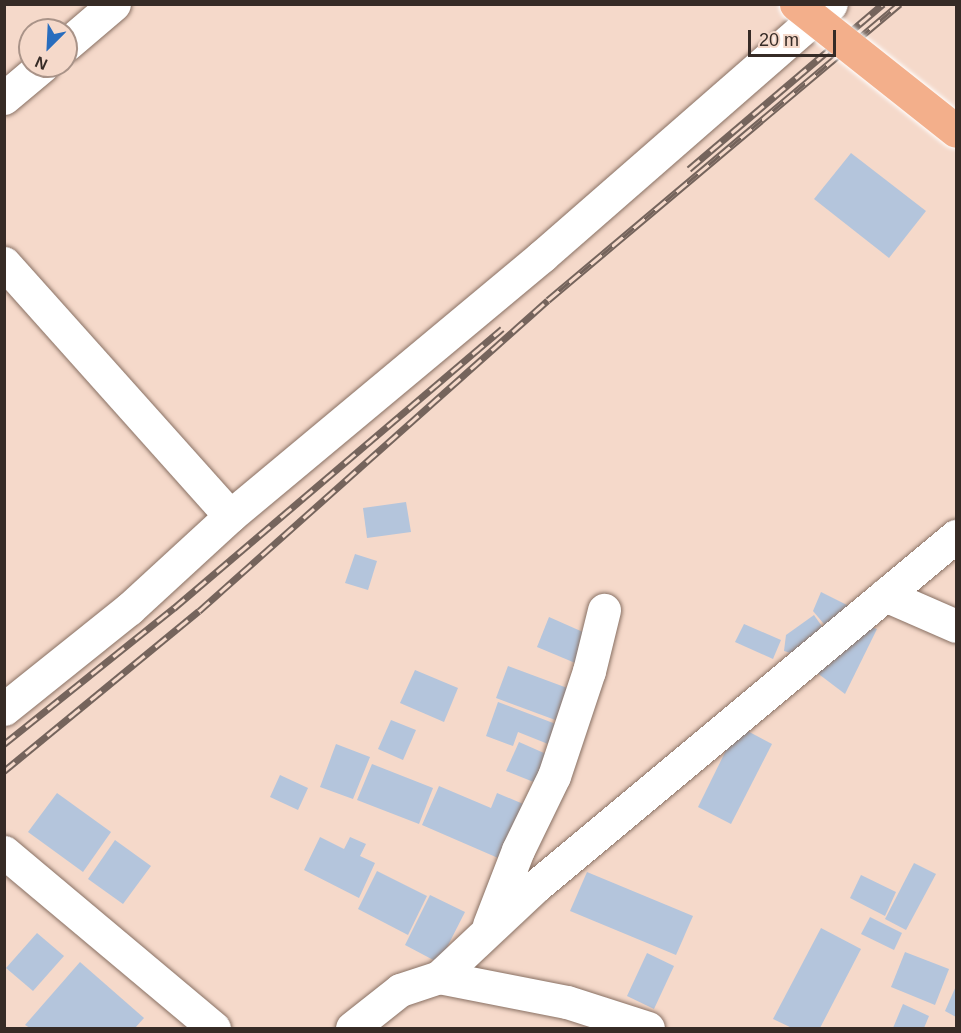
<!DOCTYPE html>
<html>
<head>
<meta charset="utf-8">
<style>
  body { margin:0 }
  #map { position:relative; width:961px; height:1033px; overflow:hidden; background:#f5d9ca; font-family:Arial,sans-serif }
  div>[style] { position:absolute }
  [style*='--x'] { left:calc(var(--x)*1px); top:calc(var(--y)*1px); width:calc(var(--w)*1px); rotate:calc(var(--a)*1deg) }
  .building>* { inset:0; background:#b4c5dc }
  .roads { filter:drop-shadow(0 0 2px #887063) drop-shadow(0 0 2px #887063) }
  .minor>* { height:33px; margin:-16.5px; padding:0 16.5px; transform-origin:16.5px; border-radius:16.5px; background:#fff }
  .rail>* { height:7px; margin-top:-3.5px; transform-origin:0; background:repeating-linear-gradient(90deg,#f5d9ca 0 14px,#75645c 0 28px); box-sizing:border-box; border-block:2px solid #75645c }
  .bridges { filter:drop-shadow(0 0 2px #fff) drop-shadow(0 0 2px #fff) }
  .highway-bridge>* { height:33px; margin:-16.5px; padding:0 16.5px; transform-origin:16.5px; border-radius:16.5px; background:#f3af8b }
  span { translate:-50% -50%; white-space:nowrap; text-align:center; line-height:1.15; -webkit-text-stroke:5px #f5d9ca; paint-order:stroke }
  .frame { position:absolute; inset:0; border:6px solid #362b26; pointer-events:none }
  .north { position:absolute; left:18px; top:18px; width:60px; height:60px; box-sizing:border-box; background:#f5d9ca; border:2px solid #a99388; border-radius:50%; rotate:204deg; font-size:16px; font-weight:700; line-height:24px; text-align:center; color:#362b26 }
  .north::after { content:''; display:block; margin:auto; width:21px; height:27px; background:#286dbe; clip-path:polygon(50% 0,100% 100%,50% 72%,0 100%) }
  .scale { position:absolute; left:748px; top:30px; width:88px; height:27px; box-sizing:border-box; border:3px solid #362b26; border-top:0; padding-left:8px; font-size:18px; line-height:21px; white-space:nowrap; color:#362b26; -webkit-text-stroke:4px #f5d9ca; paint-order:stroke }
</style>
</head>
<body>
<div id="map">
  <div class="building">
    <i style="clip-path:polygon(851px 153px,926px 211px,889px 258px,814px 199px)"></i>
    <i style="clip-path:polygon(406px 502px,411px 532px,367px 538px,363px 508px)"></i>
    <i style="clip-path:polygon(355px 554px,377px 561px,368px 590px,345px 583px)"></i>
    <i style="clip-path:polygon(821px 592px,853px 608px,829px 630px,813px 611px)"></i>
    <i style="clip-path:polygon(814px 615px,828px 635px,801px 656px,784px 651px,786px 635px)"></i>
    <i style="clip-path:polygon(549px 617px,592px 636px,580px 665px,537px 647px)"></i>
    <i style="clip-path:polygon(744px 624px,781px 640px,773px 659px,735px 642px)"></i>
    <i style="clip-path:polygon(862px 624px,877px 629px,845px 694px,816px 672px)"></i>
    <i style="clip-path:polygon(508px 666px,570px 689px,558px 721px,496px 698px)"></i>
    <i style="clip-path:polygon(415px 670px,458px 688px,444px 722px,400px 703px)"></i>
    <i style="clip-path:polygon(498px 702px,561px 726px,553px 746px,518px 732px,513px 746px,486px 736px)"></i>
    <i style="clip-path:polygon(391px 720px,416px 730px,403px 760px,378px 749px)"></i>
    <i style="clip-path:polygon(738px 726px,772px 744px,731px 824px,698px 807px)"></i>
    <i style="clip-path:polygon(519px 742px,553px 757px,541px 785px,506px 771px)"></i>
    <i style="clip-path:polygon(336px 744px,370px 757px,353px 799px,320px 787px)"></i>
    <i style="clip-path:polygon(372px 764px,433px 788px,419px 824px,357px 800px)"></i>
    <i style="clip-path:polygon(280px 775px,308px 788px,298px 810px,270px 797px)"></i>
    <i style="clip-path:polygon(439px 786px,491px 808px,497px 793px,528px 806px,505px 861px,422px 825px)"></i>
    <i style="clip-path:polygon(57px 793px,111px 832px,83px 872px,28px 832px)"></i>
    <i style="clip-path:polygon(320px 837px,344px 849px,350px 837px,366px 844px,360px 856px,375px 863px,359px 898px,304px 870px)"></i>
    <i style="clip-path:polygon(115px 840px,151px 866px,123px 904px,88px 879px)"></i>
    <i style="clip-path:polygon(914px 863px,936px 874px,906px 930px,885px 919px)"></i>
    <i style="clip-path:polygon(377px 871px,427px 896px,408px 935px,358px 909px)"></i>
    <i style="clip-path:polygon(587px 872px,693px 916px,676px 955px,570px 911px)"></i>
    <i style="clip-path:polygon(861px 875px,896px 892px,885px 916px,850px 898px)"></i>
    <i style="clip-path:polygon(430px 895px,465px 912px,439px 963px,405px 945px)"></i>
    <i style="clip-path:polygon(870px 917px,902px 933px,894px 950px,861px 934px)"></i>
    <i style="clip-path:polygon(821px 928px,861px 949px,820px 1028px,792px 1028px,773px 1019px)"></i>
    <i style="clip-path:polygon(37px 933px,64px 956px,33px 991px,6px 968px)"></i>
    <i style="clip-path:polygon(905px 952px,949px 969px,935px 1005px,891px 987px)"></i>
    <i style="clip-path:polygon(647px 953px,674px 966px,654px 1009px,627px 996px)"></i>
    <i style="clip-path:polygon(80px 962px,144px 1018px,135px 1028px,30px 1028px,25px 1025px)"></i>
    <i style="clip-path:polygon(956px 986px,956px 1017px,945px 1011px)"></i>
    <i style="clip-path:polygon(903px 1004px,929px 1016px,924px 1028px,893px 1028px)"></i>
  </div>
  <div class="roads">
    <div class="minor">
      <i style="--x:66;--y:45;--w:63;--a:-40.5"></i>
      <i style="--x:4;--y:98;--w:50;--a:-40.1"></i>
      <i style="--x:4;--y:263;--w:339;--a:48.2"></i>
      <i style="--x:885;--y:595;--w:77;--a:23.6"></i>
      <i style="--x:4;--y:709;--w:160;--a:-38.7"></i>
      <i style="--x:129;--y:609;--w:137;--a:-42.6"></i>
      <i style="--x:230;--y:516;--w:406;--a:-39.8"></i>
      <i style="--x:542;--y:256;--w:383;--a:-41.1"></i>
      <i style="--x:4;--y:852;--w:274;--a:40"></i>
      <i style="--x:489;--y:925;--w:80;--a:-68.9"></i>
      <i style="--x:518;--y:850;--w:82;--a:-64.1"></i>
      <i style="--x:554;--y:776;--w:111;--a:-71.6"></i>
      <i style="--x:589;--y:671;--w:63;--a:-76.2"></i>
      <i style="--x:439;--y:977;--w:130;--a:11.1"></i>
      <i style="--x:567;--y:1002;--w:85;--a:17.8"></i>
      <i style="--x:352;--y:1028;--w:61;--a:-38.4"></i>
      <i style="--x:400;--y:990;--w:41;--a:-18.4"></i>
      <i style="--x:439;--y:977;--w:133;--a:-43.2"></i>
      <i style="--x:536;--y:886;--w:547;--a:-39.81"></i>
    </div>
  </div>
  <div class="rail">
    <i style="--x:689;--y:169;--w:255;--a:-40.4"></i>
    <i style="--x:4;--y:744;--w:218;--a:-38.7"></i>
    <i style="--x:174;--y:608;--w:431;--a:-40.4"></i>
    <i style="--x:4;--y:771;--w:252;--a:-39.4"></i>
    <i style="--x:199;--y:611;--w:467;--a:-41.7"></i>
    <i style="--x:548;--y:300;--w:460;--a:-40.1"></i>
  </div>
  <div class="bridges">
    <div class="highway-bridge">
      <i style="--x:796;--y:4;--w:204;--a:38.4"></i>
    </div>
  </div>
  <div class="frame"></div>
  <div class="north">N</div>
  <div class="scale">20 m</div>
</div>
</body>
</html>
